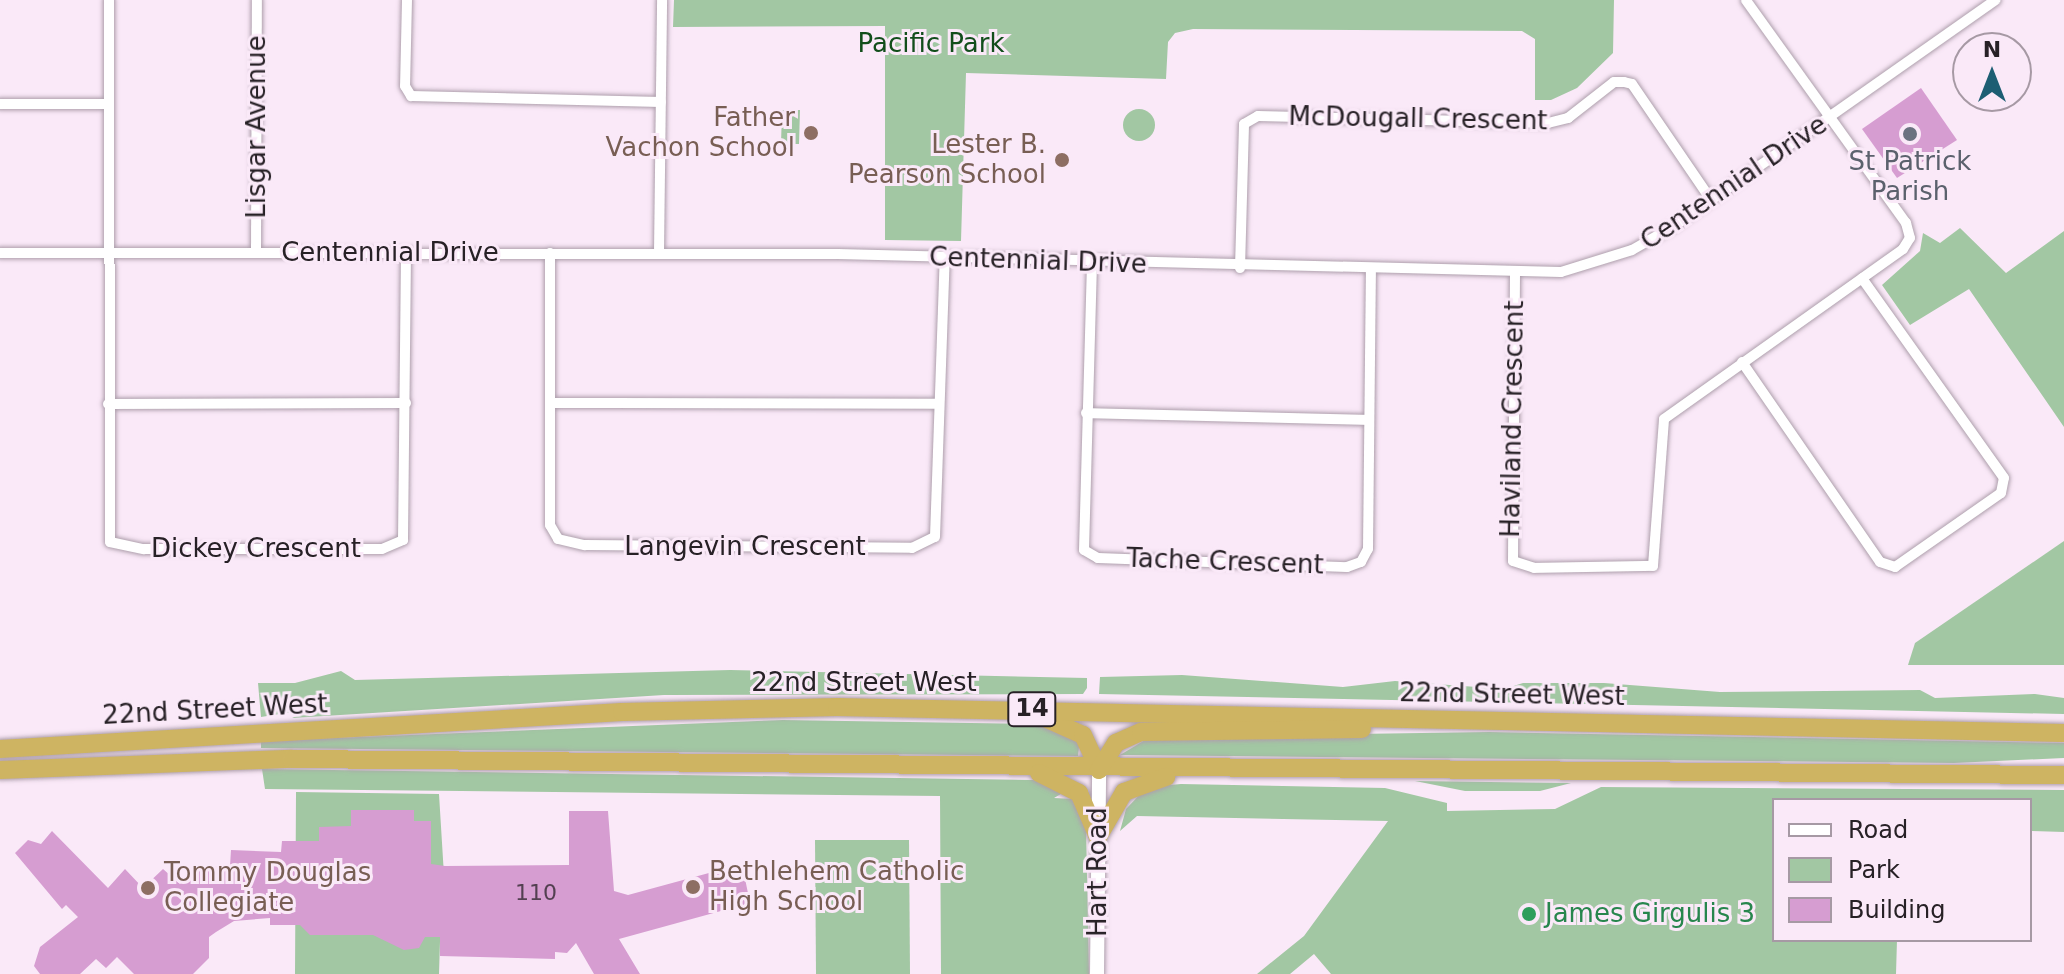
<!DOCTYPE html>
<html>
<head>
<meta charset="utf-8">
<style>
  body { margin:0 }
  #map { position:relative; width:2064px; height:974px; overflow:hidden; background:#fae9f8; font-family:"DejaVu Sans",sans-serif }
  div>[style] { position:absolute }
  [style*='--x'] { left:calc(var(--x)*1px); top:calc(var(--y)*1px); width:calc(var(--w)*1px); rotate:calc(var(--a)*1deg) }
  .green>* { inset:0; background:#a2c7a3 }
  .round { border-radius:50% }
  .building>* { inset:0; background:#d69dd1 }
  .roads { filter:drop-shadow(0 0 2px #ae9fac) drop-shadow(0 0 2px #ae9fac) }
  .minor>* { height:10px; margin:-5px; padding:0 5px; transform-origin:5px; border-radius:5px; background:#fff }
  .tertiary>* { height:14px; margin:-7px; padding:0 7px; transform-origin:7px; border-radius:7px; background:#fff }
  .trunk>* { height:18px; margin:-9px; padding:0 9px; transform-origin:9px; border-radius:9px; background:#ceb462 }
  .dots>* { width:22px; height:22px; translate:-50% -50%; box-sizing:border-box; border:4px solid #fae9f8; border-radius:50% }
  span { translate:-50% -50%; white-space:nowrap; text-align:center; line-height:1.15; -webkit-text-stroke:6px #fae9f8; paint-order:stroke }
  .number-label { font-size:22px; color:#534051 }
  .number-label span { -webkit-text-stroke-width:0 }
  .shield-label span { padding:2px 6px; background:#fae9f8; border:2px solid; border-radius:6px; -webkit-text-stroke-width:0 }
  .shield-label { font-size:24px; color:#272126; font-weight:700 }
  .park-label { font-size:26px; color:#124e1b }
  .education-label { font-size:26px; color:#785e54 }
  .right { translate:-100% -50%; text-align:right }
  .left { translate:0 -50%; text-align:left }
  .street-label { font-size:26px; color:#272126 }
  .worship-label { font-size:26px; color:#5b616d }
  .leisure-label { font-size:26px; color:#27864d }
  .legend { position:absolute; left:1772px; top:798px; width:260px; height:144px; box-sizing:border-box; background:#fae9f8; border:2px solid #a699a4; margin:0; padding:10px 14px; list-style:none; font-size:24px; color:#272126 }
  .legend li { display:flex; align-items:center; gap:16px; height:40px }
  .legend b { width:40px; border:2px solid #a699a4 }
  .north { position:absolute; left:1952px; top:32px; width:80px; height:80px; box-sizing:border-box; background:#fae9f8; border:2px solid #a699a4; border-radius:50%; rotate:0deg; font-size:22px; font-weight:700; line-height:32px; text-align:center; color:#272126 }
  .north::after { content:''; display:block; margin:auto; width:28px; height:36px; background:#1d5e73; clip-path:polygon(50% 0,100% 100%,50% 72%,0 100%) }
</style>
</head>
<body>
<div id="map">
  <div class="green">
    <i style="clip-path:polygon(674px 0,1614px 0,1613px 53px,1577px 88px,1551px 100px,1535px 100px,1535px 39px,1522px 31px,1193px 29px,1175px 33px,1168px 42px,1166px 79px,966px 73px,961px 241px,885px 240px,885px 26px,673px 27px)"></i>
    <i class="round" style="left:1123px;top:109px;width:32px;height:32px"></i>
    <i style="clip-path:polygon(782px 110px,800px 110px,799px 144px,781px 144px)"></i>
    <i style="clip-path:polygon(1960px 228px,2006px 273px,2064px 231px,2064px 427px,1969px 289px,1910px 325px,1882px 285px,1920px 251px,1923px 233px,1940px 243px)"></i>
    <i style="clip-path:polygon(2064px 541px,2064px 665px,1908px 665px,1915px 643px)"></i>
    <i style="clip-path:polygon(730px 670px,1087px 678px,1087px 688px,1083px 694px,664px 695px,292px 718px,311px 709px,261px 717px,258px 683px,295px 683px,341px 671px,355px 680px)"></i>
    <i style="clip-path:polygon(1182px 675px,1343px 687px,1395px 681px,1504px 689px,1523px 683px,1604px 683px,1720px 692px,1920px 690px,1935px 698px,2035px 694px,2064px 698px,2064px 714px,1099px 694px,1100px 677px)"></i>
    <i style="clip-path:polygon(783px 720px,1038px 724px,1078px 736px,1079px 747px,1078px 756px,261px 748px,261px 741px)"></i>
    <i style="clip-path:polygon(1489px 732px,2064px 743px,2064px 758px,1954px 763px,1120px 755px,1150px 737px)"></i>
    <i style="clip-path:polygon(262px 769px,1034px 780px,1066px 791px,1054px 798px,1074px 799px,1086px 827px,1089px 974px,941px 974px,940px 796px,265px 789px)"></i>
    <i style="clip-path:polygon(1415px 781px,1571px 783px,1540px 791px,1465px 791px)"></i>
    <i style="clip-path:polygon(1181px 784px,1385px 788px,1447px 803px,1447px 811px,1555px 809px,1601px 787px,2064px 790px,2064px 832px,2030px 831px,2030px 800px,1774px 800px,1774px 940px,1897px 940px,1896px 974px,1331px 974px,1314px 954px,1290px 974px,1257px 974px,1304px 936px,1388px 821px,1137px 816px,1120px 831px,1126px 809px,1147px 787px)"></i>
    <i style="clip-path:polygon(296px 792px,439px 794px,446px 908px,441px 909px,439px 974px,295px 974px)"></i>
    <i style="clip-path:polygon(815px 840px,909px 840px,910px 974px,816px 974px)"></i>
  </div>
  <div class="building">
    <i style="clip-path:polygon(1921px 88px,1957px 140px,1897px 178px,1862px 129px)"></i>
    <i style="clip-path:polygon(351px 810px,414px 810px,414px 821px,431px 821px,431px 864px,445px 866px,569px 865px,569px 811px,608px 811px,614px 891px,628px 895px,742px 864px,750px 903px,619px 939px,640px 974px,594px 974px,576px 943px,567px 953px,555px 952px,555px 959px,440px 956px,440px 937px,425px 937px,419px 948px,404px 950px,373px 935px,310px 935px,300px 925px,270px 925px,270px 918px,234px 921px,216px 932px,209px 937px,209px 958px,193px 974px,134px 974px,117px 957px,106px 968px,96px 959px,80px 974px,40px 974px,34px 966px,40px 947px,78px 917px,66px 905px,62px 909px,15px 853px,28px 840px,41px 844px,52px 831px,108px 888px,125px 869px,143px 888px,163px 869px,180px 884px,197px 867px,230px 866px,231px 850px,281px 852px,282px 841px,319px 841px,319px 827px,351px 826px)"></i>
  </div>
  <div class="roads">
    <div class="minor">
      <i style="--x:109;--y:0;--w:542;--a:89.89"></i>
      <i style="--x:110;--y:542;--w:35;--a:12"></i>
      <i style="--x:144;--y:549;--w:238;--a:0"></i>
      <i style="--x:382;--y:549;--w:23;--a:-23"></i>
      <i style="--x:403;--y:540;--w:286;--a:-89.4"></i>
      <i style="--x:407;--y:0;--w:86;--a:91.3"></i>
      <i style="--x:405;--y:86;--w:12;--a:59"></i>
      <i style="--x:411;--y:96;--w:250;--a:1.4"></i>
      <i style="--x:0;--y:104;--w:107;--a:0"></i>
      <i style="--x:0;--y:253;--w:838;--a:0.07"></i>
      <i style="--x:838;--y:254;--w:723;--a:1.43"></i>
      <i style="--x:1561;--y:272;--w:74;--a:-17.2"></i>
      <i style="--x:1632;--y:250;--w:48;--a:-29.7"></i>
      <i style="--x:1674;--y:226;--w:393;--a:-35.1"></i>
      <i style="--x:256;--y:253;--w:253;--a:-89.8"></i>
      <i style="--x:550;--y:253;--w:272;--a:90"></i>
      <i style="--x:550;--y:525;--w:16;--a:60"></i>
      <i style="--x:558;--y:539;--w:28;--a:13"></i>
      <i style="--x:585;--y:545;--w:327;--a:0.5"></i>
      <i style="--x:912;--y:548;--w:25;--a:-26"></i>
      <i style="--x:935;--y:537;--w:280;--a:-88"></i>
      <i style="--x:659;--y:253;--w:253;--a:-89.3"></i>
      <i style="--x:1092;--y:263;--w:287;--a:91.6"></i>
      <i style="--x:1084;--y:550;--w:16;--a:30"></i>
      <i style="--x:1098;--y:558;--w:249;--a:2.1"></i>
      <i style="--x:1347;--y:567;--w:15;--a:-20"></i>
      <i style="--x:1361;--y:562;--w:15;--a:-62"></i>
      <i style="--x:1368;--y:549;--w:278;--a:-89.4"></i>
      <i style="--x:1240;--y:268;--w:144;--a:-88.4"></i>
      <i style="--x:1244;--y:124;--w:16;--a:-30"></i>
      <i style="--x:1258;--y:116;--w:290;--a:1.4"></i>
      <i style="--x:1548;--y:123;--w:21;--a:-14"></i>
      <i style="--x:1568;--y:118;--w:58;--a:-38"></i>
      <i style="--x:1614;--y:82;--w:10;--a:0"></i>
      <i style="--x:1624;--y:82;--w:8;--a:14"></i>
      <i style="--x:1632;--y:84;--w:140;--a:55.7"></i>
      <i style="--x:1515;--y:274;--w:287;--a:90.4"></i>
      <i style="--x:1513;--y:561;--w:22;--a:18"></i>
      <i style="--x:1534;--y:568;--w:119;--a:-1"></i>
      <i style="--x:1653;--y:566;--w:147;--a:-85.7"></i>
      <i style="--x:1664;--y:419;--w:293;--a:-35.4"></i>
      <i style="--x:1903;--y:249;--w:13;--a:-58"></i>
      <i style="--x:1910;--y:238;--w:16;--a:-105"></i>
      <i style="--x:1906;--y:223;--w:274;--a:-125.7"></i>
      <i style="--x:1742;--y:362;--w:243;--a:55.4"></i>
      <i style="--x:1880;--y:562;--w:16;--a:18"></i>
      <i style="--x:1895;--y:567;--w:129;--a:-34.9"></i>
      <i style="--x:2001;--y:493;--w:15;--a:-79"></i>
      <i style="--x:2004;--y:478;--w:245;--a:-125.4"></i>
      <i style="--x:551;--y:403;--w:387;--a:0.1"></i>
      <i style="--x:108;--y:404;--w:298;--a:-0.2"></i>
      <i style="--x:1086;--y:413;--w:281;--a:1.4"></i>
    </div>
    <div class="tertiary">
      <i style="--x:1097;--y:974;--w:204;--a:-89.4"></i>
    </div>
    <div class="trunk">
      <i style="--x:1038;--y:715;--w:49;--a:24"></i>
      <i style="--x:1083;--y:735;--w:38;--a:65"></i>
      <i style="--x:0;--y:749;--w:623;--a:-3.4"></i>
      <i style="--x:622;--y:712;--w:215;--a:-1.3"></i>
      <i style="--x:837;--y:707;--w:1227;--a:1.21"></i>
      <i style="--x:0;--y:770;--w:292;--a:-2.2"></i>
      <i style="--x:292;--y:759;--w:1772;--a:0.52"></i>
      <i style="--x:1099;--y:770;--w:32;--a:-58"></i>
      <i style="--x:1116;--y:743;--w:27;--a:-24"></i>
      <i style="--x:1141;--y:732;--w:221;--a:-0.8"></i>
      <i style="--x:1039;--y:773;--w:45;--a:26.6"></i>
      <i style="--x:1079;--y:793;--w:48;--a:66.6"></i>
      <i style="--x:1098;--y:837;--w:52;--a:-60"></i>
      <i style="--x:1124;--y:792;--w:45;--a:-19.7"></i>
    </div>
  </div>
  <div class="dots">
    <i style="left:811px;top:133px;background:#8d6e63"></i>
    <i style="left:1910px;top:134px;background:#6b7280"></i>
    <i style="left:1062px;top:160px;background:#8d6e63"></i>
    <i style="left:693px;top:887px;background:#8d6e63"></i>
    <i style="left:148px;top:888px;background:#8d6e63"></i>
    <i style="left:1529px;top:914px;background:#2e9e5b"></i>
  </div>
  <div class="number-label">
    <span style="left:536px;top:893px">110</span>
  </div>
  <div class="shield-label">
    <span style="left:1032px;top:709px">14</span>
  </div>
  <div class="park-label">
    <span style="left:931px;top:44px">Pacific Park</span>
  </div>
  <div class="education-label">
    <span class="right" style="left:795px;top:133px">Father<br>Vachon School</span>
    <span class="right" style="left:1046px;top:160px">Lester B.<br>Pearson School</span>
    <span class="left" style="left:709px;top:887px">Bethlehem Catholic<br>High School</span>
    <span class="left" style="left:164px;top:888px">Tommy Douglas<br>Collegiate</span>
  </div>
  <div class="street-label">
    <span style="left:1418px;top:119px;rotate:1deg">McDougall Crescent</span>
    <span style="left:257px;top:127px;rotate:-90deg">Lisgar Avenue</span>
    <span style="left:1734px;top:183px;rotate:-34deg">Centennial Drive</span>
    <span style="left:390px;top:253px">Centennial Drive</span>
    <span style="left:1038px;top:261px;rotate:2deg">Centennial Drive</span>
    <span style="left:1513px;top:419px;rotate:-89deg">Haviland Crescent</span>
    <span style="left:745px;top:547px">Langevin Crescent</span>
    <span style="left:256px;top:549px">Dickey Crescent</span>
    <span style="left:1225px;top:562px;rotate:2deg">Tache Crescent</span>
    <span style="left:864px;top:683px">22nd Street West</span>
    <span style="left:1512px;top:695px;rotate:1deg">22nd Street West</span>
    <span style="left:215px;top:710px;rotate:-3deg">22nd Street West</span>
    <span style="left:1098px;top:872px;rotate:-90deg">Hart Road</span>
  </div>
  <div class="worship-label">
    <span style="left:1910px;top:177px">St Patrick<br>Parish</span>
  </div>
  <div class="leisure-label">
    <span class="left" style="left:1545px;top:914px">James Girgulis 3</span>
  </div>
  <ul class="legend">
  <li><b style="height:10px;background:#fff"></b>Road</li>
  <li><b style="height:22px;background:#a2c7a3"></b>Park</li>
  <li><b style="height:22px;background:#d69dd1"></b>Building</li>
  </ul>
  <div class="north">N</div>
</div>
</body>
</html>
